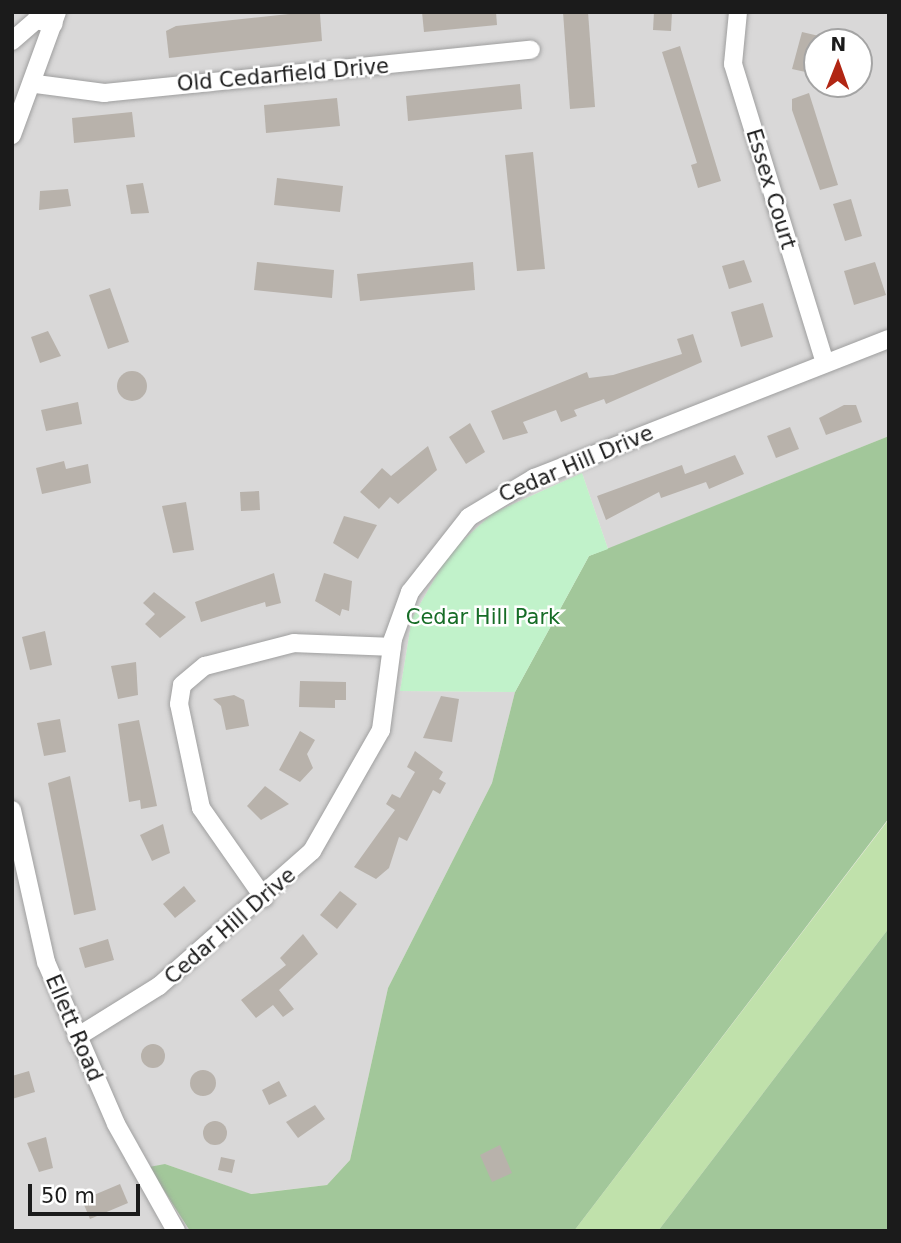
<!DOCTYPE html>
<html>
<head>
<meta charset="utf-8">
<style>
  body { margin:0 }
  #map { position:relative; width:901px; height:1243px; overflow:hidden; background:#ebe9e1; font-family:"DejaVu Sans",sans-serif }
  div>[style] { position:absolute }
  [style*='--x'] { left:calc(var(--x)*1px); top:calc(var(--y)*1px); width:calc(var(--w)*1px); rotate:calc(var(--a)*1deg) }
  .residential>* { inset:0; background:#d9d8d8 }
  .grass>* { inset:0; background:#c0e1ab }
  .forest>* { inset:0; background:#a2c79a }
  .park>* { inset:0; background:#c1f2ca }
  .building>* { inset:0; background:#b8b2ab }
  .round { border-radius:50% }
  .roads { filter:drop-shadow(0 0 2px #9f9f9f) drop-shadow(0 0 2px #9f9f9f) }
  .minor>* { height:18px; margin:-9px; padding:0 9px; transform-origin:9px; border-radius:9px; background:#fff }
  span { translate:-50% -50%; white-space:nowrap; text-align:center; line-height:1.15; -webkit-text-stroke:5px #fff; paint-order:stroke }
  .street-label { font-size:21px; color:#1b1b1b }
  .park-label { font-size:21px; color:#166c26 }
  .frame { position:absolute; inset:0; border:14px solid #1b1b1b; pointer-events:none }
  .north { position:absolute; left:803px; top:28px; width:70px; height:70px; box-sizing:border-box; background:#fff; border:2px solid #a4a4a4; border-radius:50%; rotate:1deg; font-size:19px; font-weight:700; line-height:28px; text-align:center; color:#1b1b1b }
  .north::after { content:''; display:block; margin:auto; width:24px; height:32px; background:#b12614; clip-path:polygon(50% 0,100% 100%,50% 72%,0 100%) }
  .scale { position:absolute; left:28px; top:1184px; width:112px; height:32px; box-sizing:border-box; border:4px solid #1b1b1b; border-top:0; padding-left:9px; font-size:21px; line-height:24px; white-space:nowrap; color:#1b1b1b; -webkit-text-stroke:5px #fff; paint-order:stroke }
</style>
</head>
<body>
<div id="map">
  <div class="residential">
    <i style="clip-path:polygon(evenodd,12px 12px,889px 12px,889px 436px,608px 549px,582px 473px,493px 513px,450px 552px,412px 618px,400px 691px,515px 692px,492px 783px,388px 988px,350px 1160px,327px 1185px,250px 1194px,165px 1164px,158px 1186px,190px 1231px,12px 1231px,12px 12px,817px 42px,859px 42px,859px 84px,817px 84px,817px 42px)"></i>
  </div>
  <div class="grass">
    <i style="clip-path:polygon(889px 819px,889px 928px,658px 1231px,574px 1231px)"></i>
  </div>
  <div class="forest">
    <i style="clip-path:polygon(889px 436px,889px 818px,574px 1231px,190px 1231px,149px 1167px,165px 1164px,251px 1194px,327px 1185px,350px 1160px,388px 988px,492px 783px,515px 692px,589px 556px)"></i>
    <i style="clip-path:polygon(889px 928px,889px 1231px,658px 1231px)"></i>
  </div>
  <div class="park">
    <i style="clip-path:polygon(582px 473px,608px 549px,589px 556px,515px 692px,400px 691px,412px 618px,450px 552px,493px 513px)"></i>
  </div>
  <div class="building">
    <i style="clip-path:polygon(308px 12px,320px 14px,322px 41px,169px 58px,166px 31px,176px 26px)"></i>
    <i style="clip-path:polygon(422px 12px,496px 12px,497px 25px,424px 32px)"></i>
    <i style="clip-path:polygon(563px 12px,588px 12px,595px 107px,570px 109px)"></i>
    <i style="clip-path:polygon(654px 12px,672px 12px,671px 31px,653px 30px)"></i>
    <i style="clip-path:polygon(802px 32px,819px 36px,810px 73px,792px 69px)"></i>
    <i style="clip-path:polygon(680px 46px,721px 181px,698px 188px,691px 165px,697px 163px,662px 52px)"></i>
    <i style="clip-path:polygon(520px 84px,522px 109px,408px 121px,406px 96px)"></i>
    <i style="clip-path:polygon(809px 93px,838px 185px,820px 190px,792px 110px,792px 99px)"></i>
    <i style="clip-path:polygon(337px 98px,340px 126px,266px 133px,264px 105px)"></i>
    <i style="clip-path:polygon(132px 112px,135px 137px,74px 143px,72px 118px)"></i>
    <i style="clip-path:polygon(533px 152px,545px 269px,517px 271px,505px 155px)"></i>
    <i style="clip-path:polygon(277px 178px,343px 186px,340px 212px,274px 205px)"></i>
    <i style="clip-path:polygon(143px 183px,149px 213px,131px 214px,126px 185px)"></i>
    <i style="clip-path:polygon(68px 189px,71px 206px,39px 210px,40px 191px)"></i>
    <i style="clip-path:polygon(851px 199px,862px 236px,845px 241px,833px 204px)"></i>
    <i style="clip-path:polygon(744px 260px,752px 282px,729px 289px,722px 266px)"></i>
    <i style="clip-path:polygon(257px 262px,334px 270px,332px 298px,254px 290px)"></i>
    <i style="clip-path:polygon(473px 262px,475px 290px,360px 301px,357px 274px)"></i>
    <i style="clip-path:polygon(875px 262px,886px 295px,854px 305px,844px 271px)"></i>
    <i style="clip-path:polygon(110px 288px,129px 342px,108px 349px,89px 295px)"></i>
    <i style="clip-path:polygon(763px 303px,773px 337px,741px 347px,731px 312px)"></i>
    <i style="clip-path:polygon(48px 331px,61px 356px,40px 363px,31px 337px)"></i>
    <i style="clip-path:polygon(693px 334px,702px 362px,606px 404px,604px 399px,574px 410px,577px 416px,561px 422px,556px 410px,523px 422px,528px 433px,503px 440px,491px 411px,587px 372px,589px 378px,613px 375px,682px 354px,677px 339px)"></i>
    <i class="round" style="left:117px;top:371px;width:30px;height:30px"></i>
    <i style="clip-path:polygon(78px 402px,82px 424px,46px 431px,41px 410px)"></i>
    <i style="clip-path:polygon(844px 405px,856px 405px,862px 422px,826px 435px,819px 418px)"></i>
    <i style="clip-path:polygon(470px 423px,485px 452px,466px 464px,449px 437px)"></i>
    <i style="clip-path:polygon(790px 427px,799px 449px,776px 458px,767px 436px)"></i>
    <i style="clip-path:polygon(428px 446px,437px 470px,398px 504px,390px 497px,379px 509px,360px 492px,382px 468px,391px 476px)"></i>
    <i style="clip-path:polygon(735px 455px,744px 474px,709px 489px,706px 482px,661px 498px,659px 492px,606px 520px,597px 496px,682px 465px,685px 474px)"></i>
    <i style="clip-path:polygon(64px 461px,66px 469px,88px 464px,91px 483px,42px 494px,36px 468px)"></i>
    <i style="clip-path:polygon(259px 491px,260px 510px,241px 511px,240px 492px)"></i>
    <i style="clip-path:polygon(186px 502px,194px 550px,173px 553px,162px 506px)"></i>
    <i style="clip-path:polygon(344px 516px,377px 525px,358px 559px,333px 543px)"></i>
    <i style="clip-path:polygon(274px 573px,281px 603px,266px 607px,265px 602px,201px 622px,195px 602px)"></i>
    <i style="clip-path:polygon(324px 573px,352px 581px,349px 611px,342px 609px,340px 616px,315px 601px)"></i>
    <i style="clip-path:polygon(154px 592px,186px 617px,160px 638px,145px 624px,155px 614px,143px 603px)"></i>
    <i style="clip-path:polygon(45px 631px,52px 665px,30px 670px,22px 637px)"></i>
    <i style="clip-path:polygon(136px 662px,138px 695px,118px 699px,111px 666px)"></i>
    <i style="clip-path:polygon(300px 681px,346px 682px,346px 700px,335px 700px,335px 708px,299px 707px)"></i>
    <i style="clip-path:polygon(234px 695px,244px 700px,249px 726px,226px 730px,221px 706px,213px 699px)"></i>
    <i style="clip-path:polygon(441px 696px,459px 699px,452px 742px,423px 738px)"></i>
    <i style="clip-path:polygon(60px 719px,66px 752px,44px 756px,37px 723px)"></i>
    <i style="clip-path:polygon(139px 720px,157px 806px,141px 809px,140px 800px,129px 802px,118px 724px)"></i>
    <i style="clip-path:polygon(300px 731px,315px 740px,307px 754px,313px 768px,300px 782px,279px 770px)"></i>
    <i style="clip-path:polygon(415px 751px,443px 772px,439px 779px,446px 783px,440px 794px,433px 790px,407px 841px,399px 837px,389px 868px,376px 879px,354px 867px,395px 810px,386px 804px,392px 794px,400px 798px,415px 772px,407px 767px)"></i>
    <i style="clip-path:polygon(70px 776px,96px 910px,74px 915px,48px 783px)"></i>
    <i style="clip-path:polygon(265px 786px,289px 804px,261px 820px,247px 806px)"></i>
    <i style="clip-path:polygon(163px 824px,170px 853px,152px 861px,140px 835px)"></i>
    <i style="clip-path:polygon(184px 886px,196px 901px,175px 918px,163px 904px)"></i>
    <i style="clip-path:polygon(340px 891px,357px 904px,337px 929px,320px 915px)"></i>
    <i style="clip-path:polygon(303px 934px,318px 954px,279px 990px,294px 1009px,283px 1017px,273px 1005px,256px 1018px,241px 1000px,286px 965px,280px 958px)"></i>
    <i style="clip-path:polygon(108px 939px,114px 960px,85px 968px,79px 948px)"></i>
    <i class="round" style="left:141px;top:1044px;width:24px;height:24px"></i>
    <i class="round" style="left:190px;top:1070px;width:26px;height:26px"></i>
    <i style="clip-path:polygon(29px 1071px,35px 1092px,12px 1099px,12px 1076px)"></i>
    <i style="clip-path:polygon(279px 1081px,287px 1096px,269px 1105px,262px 1090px)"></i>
    <i style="clip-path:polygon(315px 1105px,325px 1119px,298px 1138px,286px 1122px)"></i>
    <i class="round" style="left:203px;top:1121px;width:24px;height:24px"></i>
    <i style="clip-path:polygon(46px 1137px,53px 1168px,39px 1172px,27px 1143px)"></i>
    <i style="clip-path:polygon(500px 1145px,512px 1173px,492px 1182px,480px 1155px)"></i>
    <i style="clip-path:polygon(221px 1157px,235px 1160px,232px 1173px,218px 1170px)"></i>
    <i style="clip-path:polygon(120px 1184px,128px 1203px,90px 1219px,82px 1200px)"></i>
  </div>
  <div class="roads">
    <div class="minor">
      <i style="--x:738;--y:12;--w:52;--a:95.5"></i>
      <i style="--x:733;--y:64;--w:313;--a:72.9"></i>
      <i style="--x:12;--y:41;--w:32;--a:-41"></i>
      <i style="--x:36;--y:20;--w:18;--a:13"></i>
      <i style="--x:36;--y:84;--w:69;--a:7.5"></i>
      <i style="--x:104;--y:93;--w:429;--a:-5.8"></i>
      <i style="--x:12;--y:135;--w:131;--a:-69.9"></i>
      <i style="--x:12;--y:810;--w:156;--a:77.4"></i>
      <i style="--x:46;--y:962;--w:176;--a:66.6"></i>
      <i style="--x:116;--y:1124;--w:123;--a:60.7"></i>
      <i style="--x:264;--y:898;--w:110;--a:-125"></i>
      <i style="--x:201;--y:808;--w:106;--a:-101.9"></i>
      <i style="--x:179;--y:704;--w:19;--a:-81"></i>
      <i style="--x:182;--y:685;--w:30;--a:-40"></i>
      <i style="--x:205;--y:666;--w:92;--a:-14.5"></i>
      <i style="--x:294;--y:643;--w:98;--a:2.3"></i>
      <i style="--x:77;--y:1037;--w:97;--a:-31.9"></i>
      <i style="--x:159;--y:986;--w:204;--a:-41.4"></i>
      <i style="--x:312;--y:851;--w:139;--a:-60.3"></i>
      <i style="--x:381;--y:730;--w:92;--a:-82.5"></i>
      <i style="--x:393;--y:639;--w:50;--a:-70.1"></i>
      <i style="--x:410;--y:592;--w:95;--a:-51.8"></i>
      <i style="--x:469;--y:517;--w:76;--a:-31"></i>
      <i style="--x:534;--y:478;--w:381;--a:-21.4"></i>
    </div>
  </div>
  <div class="street-label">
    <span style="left:283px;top:75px;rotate:-5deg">Old Cedarfield Drive</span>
    <span style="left:771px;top:189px;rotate:73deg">Essex Court</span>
    <span style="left:576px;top:464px;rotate:-23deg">Cedar Hill Drive</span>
    <span style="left:230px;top:926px;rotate:-41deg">Cedar Hill Drive</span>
    <span style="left:74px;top:1028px;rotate:67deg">Ellett Road</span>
  </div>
  <div class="park-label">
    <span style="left:483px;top:617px">Cedar Hill Park</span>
  </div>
  <div class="frame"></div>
  <div class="north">N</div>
  <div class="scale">50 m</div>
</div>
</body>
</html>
